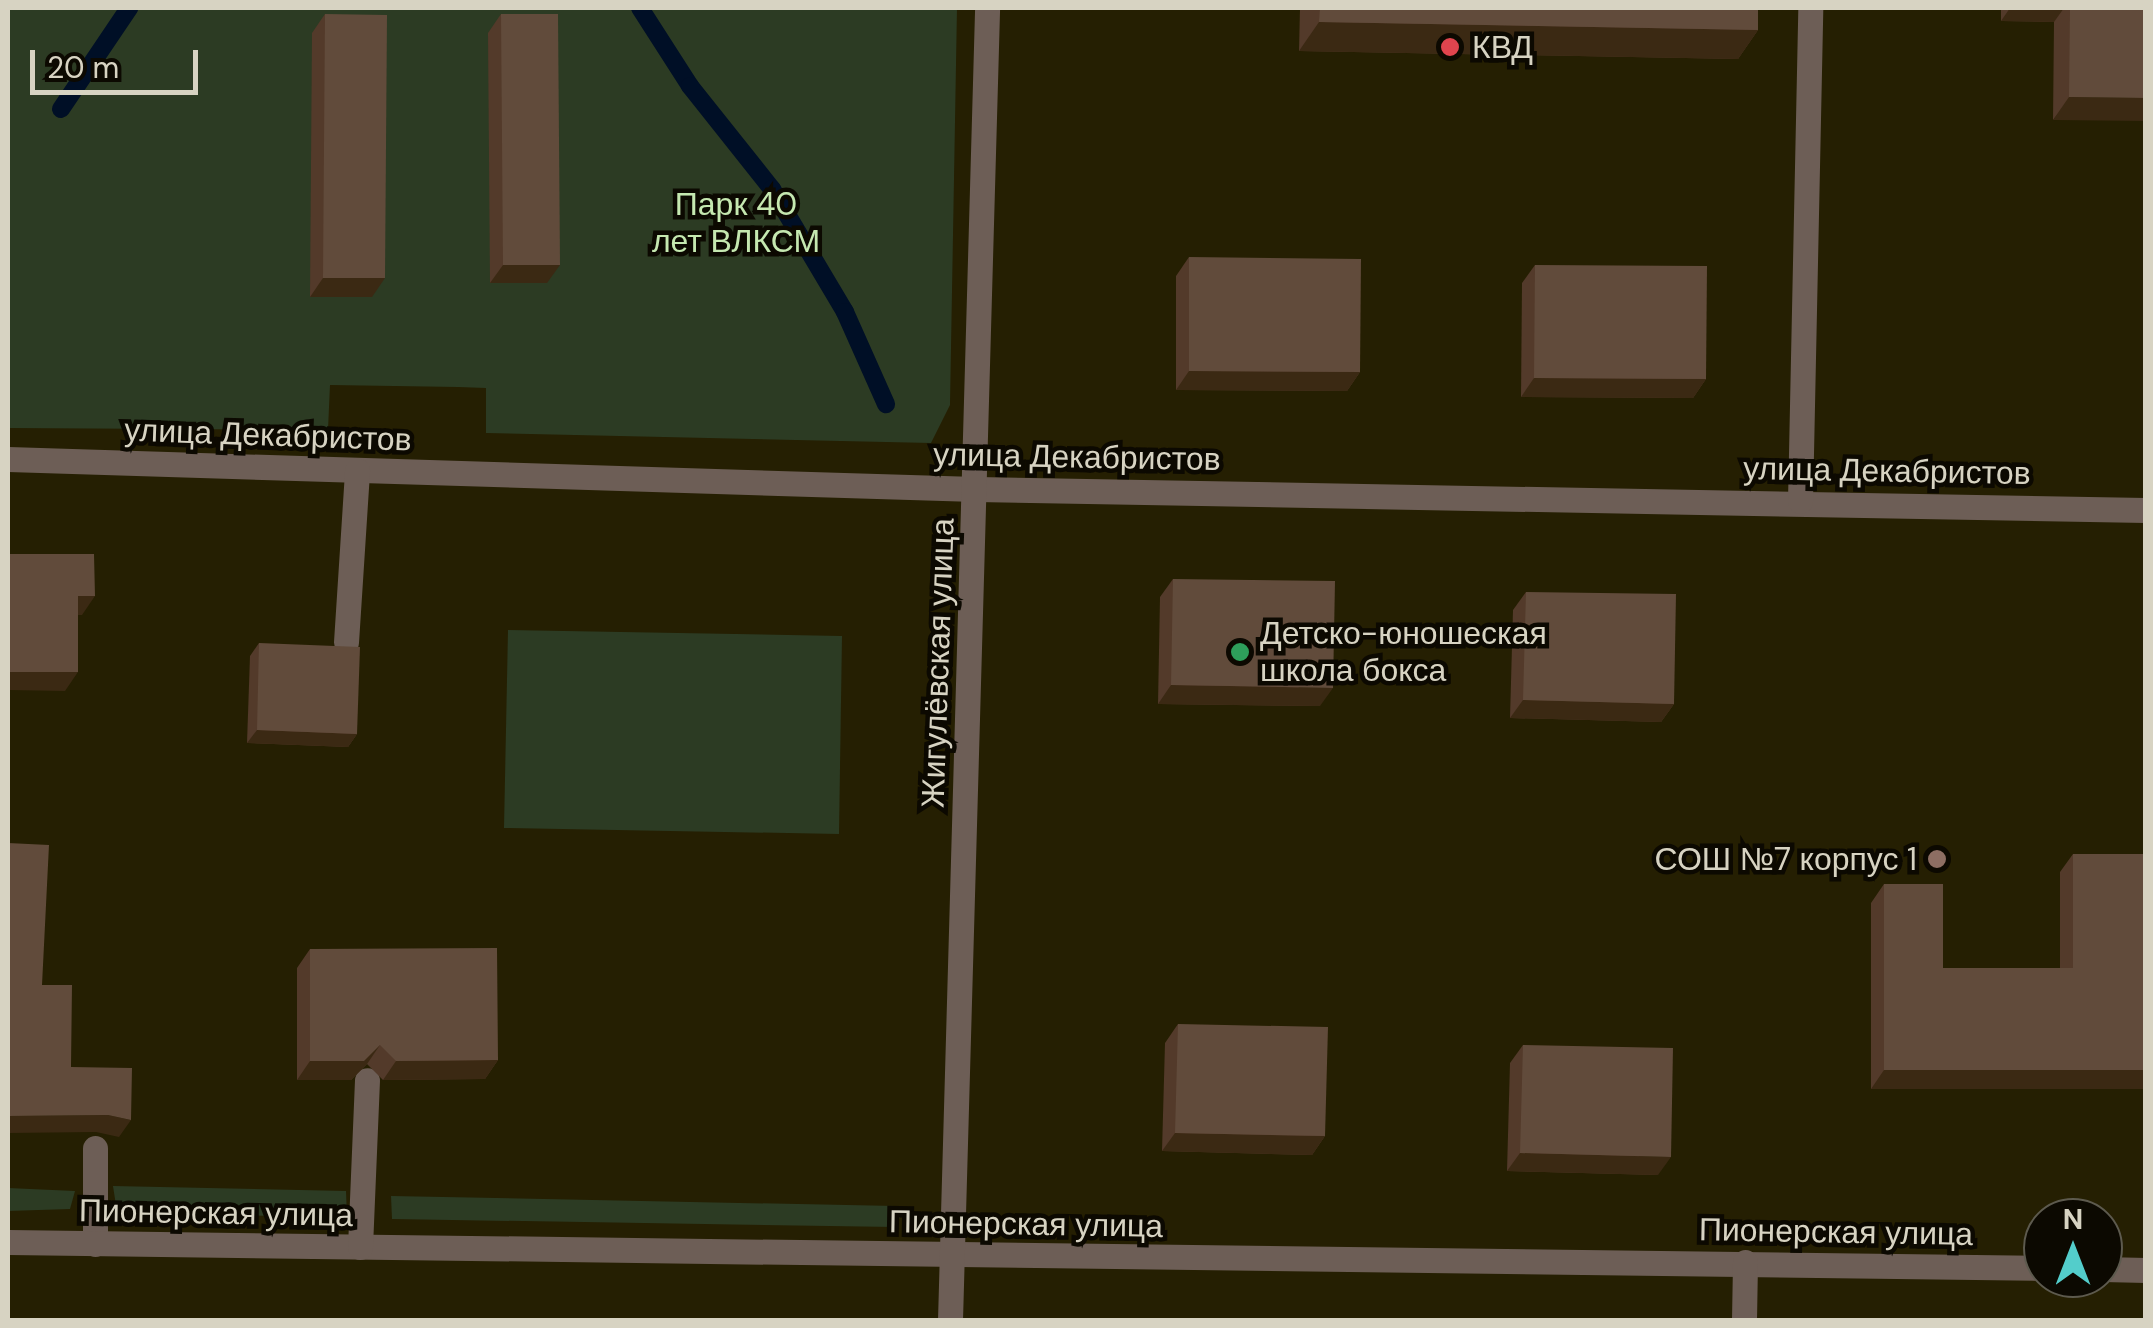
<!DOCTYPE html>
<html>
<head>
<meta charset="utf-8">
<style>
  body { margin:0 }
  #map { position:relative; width:2153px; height:1328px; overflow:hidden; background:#251f02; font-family:"DM Sans",sans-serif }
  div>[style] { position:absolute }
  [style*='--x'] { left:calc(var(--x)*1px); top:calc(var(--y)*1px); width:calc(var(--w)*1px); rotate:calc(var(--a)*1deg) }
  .green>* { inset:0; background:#2c3b23 }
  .stream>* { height:18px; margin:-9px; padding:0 9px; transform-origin:9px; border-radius:9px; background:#000f26 }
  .minor>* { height:25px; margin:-12.5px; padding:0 12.5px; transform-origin:12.5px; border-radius:12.5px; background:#6d5e56 }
  .wall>* { inset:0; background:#533a2a }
  .shaded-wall>* { inset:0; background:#3b2913 }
  .building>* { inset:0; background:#614b3b }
  .dots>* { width:28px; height:28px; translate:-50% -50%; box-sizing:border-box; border:5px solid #0c0901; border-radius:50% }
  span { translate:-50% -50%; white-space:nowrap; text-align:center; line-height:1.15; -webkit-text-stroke:9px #0c0901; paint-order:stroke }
  .poi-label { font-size:32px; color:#d7d3c2 }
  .left { translate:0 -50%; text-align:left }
  .right { translate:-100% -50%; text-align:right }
  .park-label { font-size:32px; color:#c5e8b0 }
  .street-label { font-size:32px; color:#d7d3c2 }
  .frame { position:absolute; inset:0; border:10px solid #d7d3c2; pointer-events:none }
  .north { position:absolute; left:2023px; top:1198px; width:100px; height:100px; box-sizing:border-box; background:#0c0901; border:2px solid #5d5a4e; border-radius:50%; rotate:0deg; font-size:28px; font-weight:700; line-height:40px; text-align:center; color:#d7d3c2 }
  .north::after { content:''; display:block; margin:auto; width:35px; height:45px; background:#53cdcb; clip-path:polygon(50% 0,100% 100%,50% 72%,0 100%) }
  .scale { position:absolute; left:30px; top:50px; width:168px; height:45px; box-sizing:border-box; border:5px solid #d7d3c2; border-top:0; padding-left:12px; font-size:30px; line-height:35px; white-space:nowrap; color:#d7d3c2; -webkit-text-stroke:8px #0c0901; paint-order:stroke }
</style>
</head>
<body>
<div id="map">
  <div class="green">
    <i style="clip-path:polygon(8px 8px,957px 8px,950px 405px,931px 443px,486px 433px,486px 388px,458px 387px,330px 385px,328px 430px,8px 428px)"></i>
    <i style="clip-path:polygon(508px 630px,842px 636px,839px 834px,504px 828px)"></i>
    <i style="clip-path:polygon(113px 1186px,346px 1191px,347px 1218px,117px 1212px)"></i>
    <i style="clip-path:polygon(8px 1188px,75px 1191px,70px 1209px,8px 1211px)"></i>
    <i style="clip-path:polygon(391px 1196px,896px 1206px,901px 1215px,895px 1227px,392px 1219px)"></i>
  </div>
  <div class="stream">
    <i style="--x:640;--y:8;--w:93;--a:57.3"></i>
    <i style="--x:690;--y:86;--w:132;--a:51.5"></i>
    <i style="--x:772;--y:189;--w:143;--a:59.3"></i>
    <i style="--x:845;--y:312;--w:101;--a:66"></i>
    <i style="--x:61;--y:109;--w:122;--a:-56"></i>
  </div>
  <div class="minor">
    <i style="--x:8;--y:459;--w:968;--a:1.78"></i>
    <i style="--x:976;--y:489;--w:1170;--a:1.03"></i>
    <i style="--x:1800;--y:501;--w:493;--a:-88.8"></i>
    <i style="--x:346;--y:642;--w:172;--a:-86.3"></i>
    <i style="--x:95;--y:1148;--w:96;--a:90"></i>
    <i style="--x:8;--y:1242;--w:2035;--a:0.73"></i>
    <i style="--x:360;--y:1247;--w:167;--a:-87.6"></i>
    <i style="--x:2103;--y:1269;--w:43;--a:1.3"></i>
    <i style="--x:950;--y:1320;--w:1313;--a:-88.38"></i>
    <i style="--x:1744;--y:1320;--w:58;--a:-89"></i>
  </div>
  <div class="wall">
    <i style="clip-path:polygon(1300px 8px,1758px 8px,1758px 30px,1738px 59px,1299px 51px)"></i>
    <i style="clip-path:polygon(2001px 8px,2146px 8px,2053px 120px,2054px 22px,2001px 21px)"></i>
    <i style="clip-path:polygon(325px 14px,372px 297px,310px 297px,312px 33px)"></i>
    <i style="clip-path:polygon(501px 14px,547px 283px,490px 283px,488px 33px)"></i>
    <i style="clip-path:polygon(1189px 257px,1360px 372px,1347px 391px,1176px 390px,1176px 276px)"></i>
    <i style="clip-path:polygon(1535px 265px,1706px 379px,1693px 398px,1521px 397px,1522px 283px)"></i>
    <i style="clip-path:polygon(1173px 579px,1320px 706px,1158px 704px,1160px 597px)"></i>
    <i style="clip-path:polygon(1526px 592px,1674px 704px,1661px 722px,1510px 718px,1513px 610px)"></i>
    <i style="clip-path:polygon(259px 643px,357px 734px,348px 747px,247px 743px,250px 656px)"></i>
    <i style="clip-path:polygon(2073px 854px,2146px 1089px,1871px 1089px,1871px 903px,1884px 884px,1943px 968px,2060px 968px,2060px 872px)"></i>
    <i style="clip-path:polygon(310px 949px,498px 1060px,485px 1079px,383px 1080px,367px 1064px,351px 1080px,297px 1080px,297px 968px)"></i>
    <i style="clip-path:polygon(1178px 1024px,1325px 1136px,1312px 1155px,1162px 1151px,1165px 1043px)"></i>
    <i style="clip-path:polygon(1523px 1045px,1658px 1175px,1507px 1171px,1510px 1063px)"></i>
  </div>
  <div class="shaded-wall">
    <i style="clip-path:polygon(2010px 8px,2064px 8px,2054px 22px,2001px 21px)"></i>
    <i style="clip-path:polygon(1319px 22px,1758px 30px,1738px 59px,1299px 51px)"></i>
    <i style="clip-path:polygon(2069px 97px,2146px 98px,2146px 121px,2053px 120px)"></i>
    <i style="clip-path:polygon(503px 265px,560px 265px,547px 283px,490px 283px)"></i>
    <i style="clip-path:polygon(323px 278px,385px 278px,372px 297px,310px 297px)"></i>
    <i style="clip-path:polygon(1189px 371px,1360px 372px,1347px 391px,1176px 390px)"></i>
    <i style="clip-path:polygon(1534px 378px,1706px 379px,1693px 398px,1521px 397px)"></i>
    <i style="clip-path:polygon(78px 596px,95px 596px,82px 615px,65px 615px)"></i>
    <i style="clip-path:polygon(8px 672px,78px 672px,65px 691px,8px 690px)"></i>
    <i style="clip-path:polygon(1171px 685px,1333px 688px,1320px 706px,1158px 704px)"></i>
    <i style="clip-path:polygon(1523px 700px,1674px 704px,1661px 722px,1510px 718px)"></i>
    <i style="clip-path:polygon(257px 730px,357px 734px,348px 747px,247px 743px)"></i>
    <i style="clip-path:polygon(380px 1045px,367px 1064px,351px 1080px,297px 1080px,310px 1061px)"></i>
    <i style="clip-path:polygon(498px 1060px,485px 1079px,383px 1080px,396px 1061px)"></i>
    <i style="clip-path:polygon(1884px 1070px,2146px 1070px,2146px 1089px,1871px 1089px)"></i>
    <i style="clip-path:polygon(108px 1115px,131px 1120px,119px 1137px,96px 1132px,8px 1133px,8px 1116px)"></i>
    <i style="clip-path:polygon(1175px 1133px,1325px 1136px,1312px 1155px,1162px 1151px)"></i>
    <i style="clip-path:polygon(1520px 1153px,1671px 1157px,1658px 1175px,1507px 1171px)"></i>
  </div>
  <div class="building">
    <i style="clip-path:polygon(1320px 8px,1758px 8px,1758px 30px,1319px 22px)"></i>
    <i style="clip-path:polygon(2070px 8px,2146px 8px,2146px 98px,2069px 97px)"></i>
    <i style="clip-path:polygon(325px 14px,387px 15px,385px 278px,323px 278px)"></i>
    <i style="clip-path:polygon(501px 14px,558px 14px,560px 265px,503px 265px)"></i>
    <i style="clip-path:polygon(1189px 257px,1361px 259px,1360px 372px,1189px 371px)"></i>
    <i style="clip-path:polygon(1535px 265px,1707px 266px,1706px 379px,1534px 378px)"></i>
    <i style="clip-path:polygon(8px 554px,94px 554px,95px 596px,78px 596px,78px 672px,8px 672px)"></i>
    <i style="clip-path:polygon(1173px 579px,1335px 581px,1333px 688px,1171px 685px)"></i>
    <i style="clip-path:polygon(1526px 592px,1676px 594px,1674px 704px,1523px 700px)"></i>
    <i style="clip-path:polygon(259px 643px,360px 647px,357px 734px,257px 730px)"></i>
    <i style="clip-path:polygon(8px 843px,49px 845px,42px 985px,72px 985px,71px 1067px,132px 1068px,131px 1120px,108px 1115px,8px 1116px)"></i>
    <i style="clip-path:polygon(2073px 854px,2146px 854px,2146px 1070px,1884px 1070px,1884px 884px,1943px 884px,1943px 968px,2073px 968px)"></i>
    <i style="clip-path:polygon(497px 948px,498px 1060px,396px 1061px,380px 1045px,364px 1061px,310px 1061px,310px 949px)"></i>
    <i style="clip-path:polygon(1178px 1024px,1328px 1027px,1325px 1136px,1175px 1133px)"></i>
    <i style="clip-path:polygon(1523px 1045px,1673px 1048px,1671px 1157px,1520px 1153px)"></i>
  </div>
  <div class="dots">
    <i style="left:1450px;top:47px;background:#e0444e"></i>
    <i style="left:1240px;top:652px;background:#2e9e5b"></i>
    <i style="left:1937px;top:859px;background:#8d6e63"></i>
  </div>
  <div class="poi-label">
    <span class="left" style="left:1472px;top:47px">КВД</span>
    <span class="left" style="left:1260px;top:652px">Детско-юношеская<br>школа бокса</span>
    <span class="right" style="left:1917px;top:859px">СОШ №7 корпус 1</span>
  </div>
  <div class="park-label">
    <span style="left:736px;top:223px">Парк 40<br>лет ВЛКСМ</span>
  </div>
  <div class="street-label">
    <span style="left:268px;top:435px;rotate:2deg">улица Декабристов</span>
    <span style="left:1077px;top:457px;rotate:1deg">улица Декабристов</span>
    <span style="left:1887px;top:471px;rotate:1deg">улица Декабристов</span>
    <span style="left:938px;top:663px;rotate:-88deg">Жигулёвская улица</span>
    <span style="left:216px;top:1213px;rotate:1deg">Пионерская улица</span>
    <span style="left:1026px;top:1224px;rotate:1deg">Пионерская улица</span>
    <span style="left:1836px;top:1232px;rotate:1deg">Пионерская улица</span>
  </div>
  <div class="frame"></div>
  <div class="north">N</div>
  <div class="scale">20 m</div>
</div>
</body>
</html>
